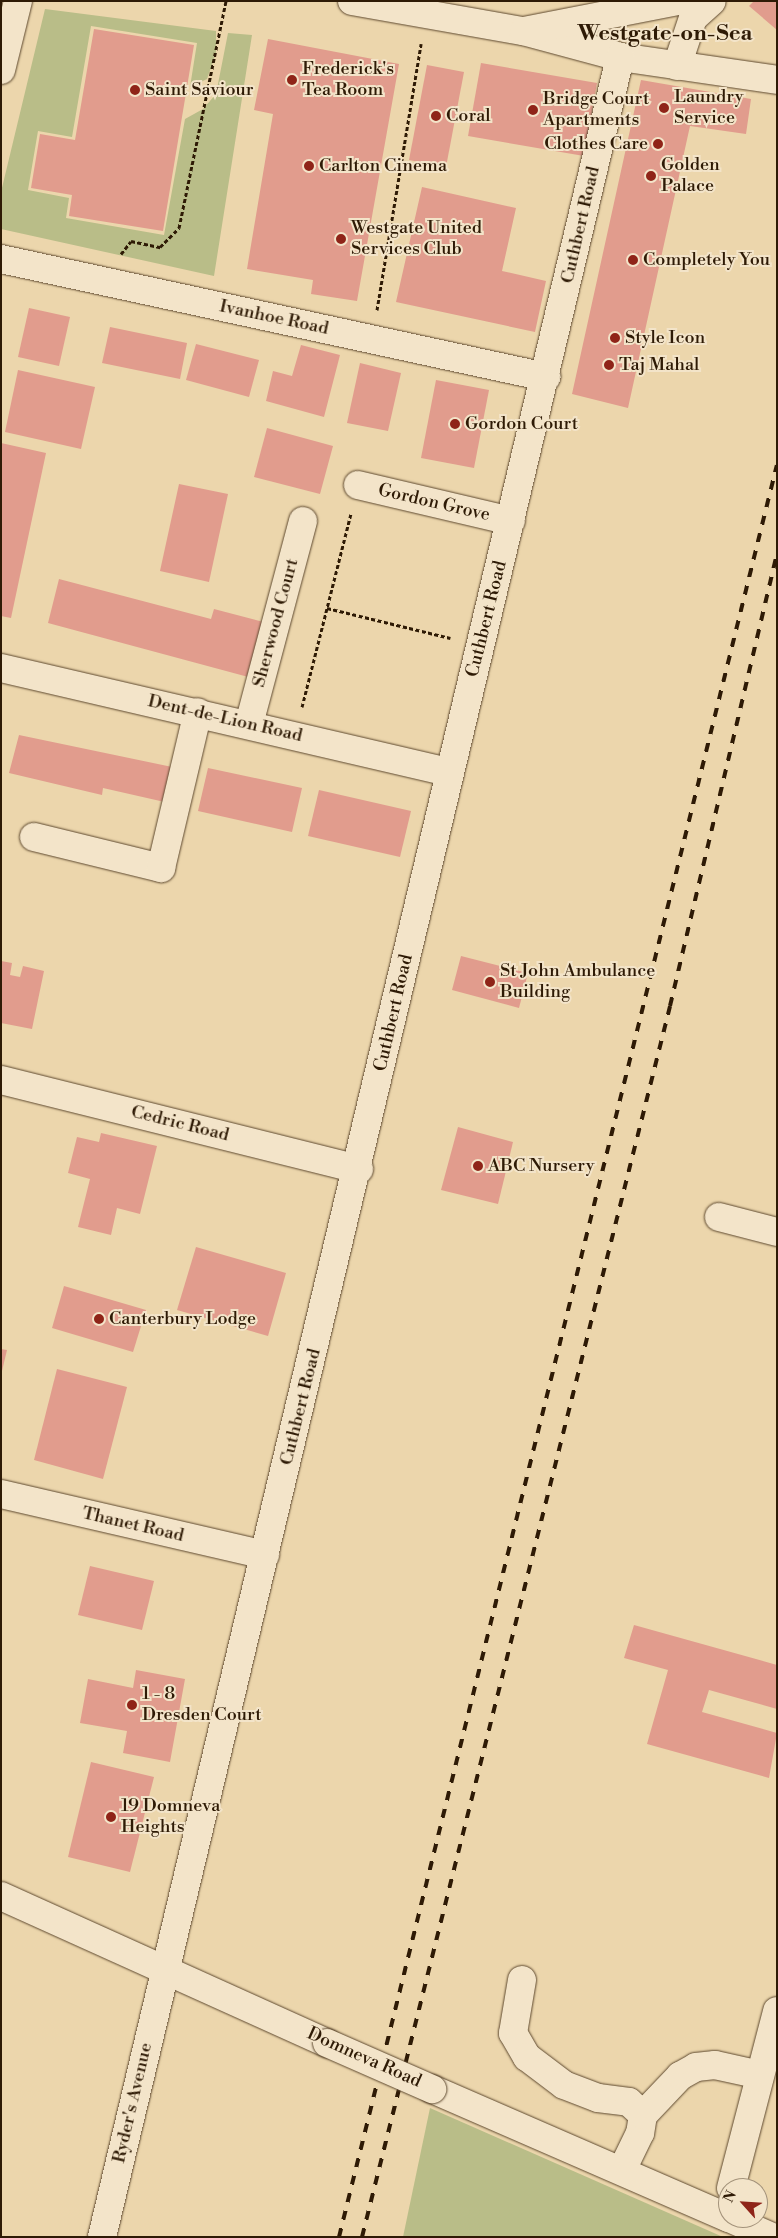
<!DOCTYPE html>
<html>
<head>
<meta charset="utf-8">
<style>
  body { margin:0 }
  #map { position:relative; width:778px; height:2238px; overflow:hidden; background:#ecd6ac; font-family:"Libre Bodoni",serif }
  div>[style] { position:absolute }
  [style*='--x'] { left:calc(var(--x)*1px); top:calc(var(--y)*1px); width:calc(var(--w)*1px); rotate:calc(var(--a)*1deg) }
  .green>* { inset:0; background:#b9bd88 }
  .building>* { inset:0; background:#e19c8d }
  .path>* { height:3px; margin-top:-1.5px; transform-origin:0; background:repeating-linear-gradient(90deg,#2e1a05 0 4px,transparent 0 6.5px) }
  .roads { filter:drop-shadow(0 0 1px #5e492f) drop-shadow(0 0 1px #5e492f) }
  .minor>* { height:28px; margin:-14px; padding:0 14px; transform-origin:14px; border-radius:14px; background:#f3e4c9 }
  .rail>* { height:4px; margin-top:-2px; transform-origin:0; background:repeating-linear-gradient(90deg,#2e1a05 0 9px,transparent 0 18px) }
  .bridges { filter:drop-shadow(0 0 1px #5e492f) drop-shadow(0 0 1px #5e492f) }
  .minor-bridge>* { height:28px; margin:-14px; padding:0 14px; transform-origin:14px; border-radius:14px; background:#f3e4c9 }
  .dots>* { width:14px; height:14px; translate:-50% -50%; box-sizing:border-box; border:2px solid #f3e4c9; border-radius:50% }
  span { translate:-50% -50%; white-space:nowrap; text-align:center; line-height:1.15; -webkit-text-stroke:4px #f3e4c9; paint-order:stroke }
  .poi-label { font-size:18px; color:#2e1a05 }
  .left { translate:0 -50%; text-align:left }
  .right { translate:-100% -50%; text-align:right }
  .street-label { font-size:18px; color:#2e1a05 }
  .district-label { font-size:22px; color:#2e1a05; font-weight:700 }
  .frame { position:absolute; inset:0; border:2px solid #2e1a05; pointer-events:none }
  .north { position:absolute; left:718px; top:2178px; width:50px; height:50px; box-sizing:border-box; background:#f3e4c9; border:1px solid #a4937b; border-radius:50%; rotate:296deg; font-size:14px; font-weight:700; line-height:20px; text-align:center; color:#2e1a05 }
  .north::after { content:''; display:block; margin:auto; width:18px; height:22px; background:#8f2418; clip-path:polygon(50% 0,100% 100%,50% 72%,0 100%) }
</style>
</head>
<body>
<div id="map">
  <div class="green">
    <i style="clip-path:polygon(45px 9px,216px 31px,216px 53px,207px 79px,190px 87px,197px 43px,91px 26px,72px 137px,38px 131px,28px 190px,69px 198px,66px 218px,164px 235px,185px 119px,203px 109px,216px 94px,228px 33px,252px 35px,214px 276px,1px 229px,1px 192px)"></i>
    <i style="clip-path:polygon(430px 2108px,723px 2237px,403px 2237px)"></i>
  </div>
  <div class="building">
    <i style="clip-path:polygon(754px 1px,777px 1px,777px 30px,749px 6px)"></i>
    <i style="clip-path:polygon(94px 29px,194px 45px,163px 231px,69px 216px,72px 195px,31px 188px,40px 134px,75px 140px)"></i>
    <i style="clip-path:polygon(268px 39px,399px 64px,357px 301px,311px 294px,313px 280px,247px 269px,273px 114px,254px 110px)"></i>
    <i style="clip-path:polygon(481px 63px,597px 83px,584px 156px,468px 136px)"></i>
    <i style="clip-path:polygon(427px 65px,464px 72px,446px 167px,409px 160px)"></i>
    <i style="clip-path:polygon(641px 80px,751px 99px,746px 134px,690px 126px,628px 408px,572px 394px)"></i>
    <i style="clip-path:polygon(422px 187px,516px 208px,502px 271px,546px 281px,535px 332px,396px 302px)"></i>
    <i style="clip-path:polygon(29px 308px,70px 317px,59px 366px,18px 357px)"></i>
    <i style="clip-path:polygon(110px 327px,187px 343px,180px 379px,102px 363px)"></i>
    <i style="clip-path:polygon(196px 344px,259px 360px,249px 397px,186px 380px)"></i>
    <i style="clip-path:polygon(301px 345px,340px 355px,324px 417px,266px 401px,273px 371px,292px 376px)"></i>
    <i style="clip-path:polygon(360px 363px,401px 373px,388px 431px,347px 423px)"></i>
    <i style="clip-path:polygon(18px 370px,95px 387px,81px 449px,5px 432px)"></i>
    <i style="clip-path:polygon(436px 380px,489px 390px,474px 468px,421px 458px)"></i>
    <i style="clip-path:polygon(267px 428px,333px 446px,320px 494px,254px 477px)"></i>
    <i style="clip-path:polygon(1px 443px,46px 453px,11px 618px,1px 616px)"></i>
    <i style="clip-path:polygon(179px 484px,228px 494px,209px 582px,160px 571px)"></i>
    <i style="clip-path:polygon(59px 579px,211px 619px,214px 609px,267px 623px,252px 678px,48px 623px)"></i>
    <i style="clip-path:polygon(19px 735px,177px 768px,169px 803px,103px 788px,102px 795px,9px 773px)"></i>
    <i style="clip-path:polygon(208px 768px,302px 788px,292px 832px,198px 811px)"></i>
    <i style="clip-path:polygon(319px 790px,411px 811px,400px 857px,308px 836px)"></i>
    <i style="clip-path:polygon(461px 956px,528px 973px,519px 1008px,452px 990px)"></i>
    <i style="clip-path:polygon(1px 961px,12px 963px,10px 975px,20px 977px,23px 966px,44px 971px,32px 1029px,1px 1023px)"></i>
    <i style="clip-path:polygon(458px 1127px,513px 1142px,498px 1204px,441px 1190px)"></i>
    <i style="clip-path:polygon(101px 1133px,157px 1146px,140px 1214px,117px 1208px,111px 1235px,78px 1227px,90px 1179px,68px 1173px,77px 1137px,99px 1142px)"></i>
    <i style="clip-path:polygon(196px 1247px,286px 1273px,268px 1336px,177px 1310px)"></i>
    <i style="clip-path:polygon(64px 1286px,146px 1310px,133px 1352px,52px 1328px)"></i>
    <i style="clip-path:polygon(1px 1349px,7px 1350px,2px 1371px,1px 1371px)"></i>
    <i style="clip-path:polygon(57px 1369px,127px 1387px,103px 1479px,34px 1460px)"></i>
    <i style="clip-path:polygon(90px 1566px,154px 1581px,142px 1630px,78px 1615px)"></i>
    <i style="clip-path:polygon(634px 1625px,777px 1665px,777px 1709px,709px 1690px,702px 1712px,777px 1733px,769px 1778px,647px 1744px,668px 1670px,624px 1658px)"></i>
    <i style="clip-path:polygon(136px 1670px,185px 1679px,170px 1762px,123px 1753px,127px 1731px,80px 1723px,88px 1679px,133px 1688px)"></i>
    <i style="clip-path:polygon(91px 1762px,154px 1777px,130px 1872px,68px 1857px)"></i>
  </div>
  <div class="path">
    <i style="--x:121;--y:254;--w:16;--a:-52"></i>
    <i style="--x:131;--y:241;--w:30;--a:12"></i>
    <i style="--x:160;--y:247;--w:27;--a:-45"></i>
    <i style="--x:179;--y:228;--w:232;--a:-78.3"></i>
    <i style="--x:377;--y:310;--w:270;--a:-80.6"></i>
    <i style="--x:327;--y:608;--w:127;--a:13.7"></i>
    <i style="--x:302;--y:707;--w:199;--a:-75.8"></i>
  </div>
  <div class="roads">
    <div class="minor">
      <i style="--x:352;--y:1;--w:174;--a:10"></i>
      <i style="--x:523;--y:31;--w:100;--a:15"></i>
      <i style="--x:620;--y:57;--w:159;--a:8.3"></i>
      <i style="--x:524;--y:31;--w:158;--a:-11"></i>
      <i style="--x:677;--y:66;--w:51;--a:-71.6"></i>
      <i style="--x:693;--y:18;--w:25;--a:-42"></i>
      <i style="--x:1;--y:70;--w:71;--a:-76.2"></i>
      <i style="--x:1;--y:259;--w:558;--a:12.22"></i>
      <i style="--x:358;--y:485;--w:157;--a:13.2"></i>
      <i style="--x:1;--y:668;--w:460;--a:13.1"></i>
      <i style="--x:249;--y:724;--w:210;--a:-75.1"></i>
      <i style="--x:34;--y:837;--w:131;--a:13.7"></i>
      <i style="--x:161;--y:868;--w:160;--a:-76.7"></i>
      <i style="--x:1;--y:1080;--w:369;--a:14"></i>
      <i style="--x:719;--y:1217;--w:60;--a:14.5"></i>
      <i style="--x:1;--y:1494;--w:271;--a:13"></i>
      <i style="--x:1;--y:1896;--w:358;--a:24.3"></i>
      <i style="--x:522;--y:1980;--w:54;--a:99.6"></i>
      <i style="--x:513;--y:2033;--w:28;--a:60"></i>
      <i style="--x:527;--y:2057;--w:46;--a:37.1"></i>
      <i style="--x:564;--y:2085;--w:36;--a:21"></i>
      <i style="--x:598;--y:2098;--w:31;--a:7"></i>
      <i style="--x:629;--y:2102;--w:19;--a:43"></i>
      <i style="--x:643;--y:2115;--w:18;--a:99"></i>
      <i style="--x:640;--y:2133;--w:41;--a:115.9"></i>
      <i style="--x:432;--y:2089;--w:323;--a:23.5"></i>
      <i style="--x:643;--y:2115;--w:54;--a:-46.5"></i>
      <i style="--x:680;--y:2076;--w:18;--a:-29"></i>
      <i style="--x:696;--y:2067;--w:19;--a:-6"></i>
      <i style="--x:715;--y:2065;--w:46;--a:12.5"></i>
      <i style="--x:731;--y:2188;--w:183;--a:-75.4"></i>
      <i style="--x:729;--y:2218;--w:47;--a:23.8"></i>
      <i style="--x:102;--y:2237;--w:2241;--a:-76.63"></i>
    </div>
  </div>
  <div class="rail">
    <i style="--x:339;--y:2237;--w:1825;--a:-76.12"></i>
    <i style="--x:362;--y:2237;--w:1269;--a:-75.95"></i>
    <i style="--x:670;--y:1006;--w:464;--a:-76.7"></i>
  </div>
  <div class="bridges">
    <div class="minor-bridge">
      <i style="--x:327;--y:2043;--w:115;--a:23.7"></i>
    </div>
  </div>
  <div class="dots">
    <i style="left:292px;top:80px;background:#8f2418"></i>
    <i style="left:135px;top:90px;background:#8f2418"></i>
    <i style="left:664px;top:108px;background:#8f2418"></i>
    <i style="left:533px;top:110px;background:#8f2418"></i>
    <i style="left:436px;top:116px;background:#8f2418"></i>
    <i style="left:658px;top:144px;background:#8f2418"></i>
    <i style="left:309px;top:166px;background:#8f2418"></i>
    <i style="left:651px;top:176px;background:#8f2418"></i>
    <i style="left:341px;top:239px;background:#8f2418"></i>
    <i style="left:633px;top:260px;background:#8f2418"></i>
    <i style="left:615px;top:338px;background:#8f2418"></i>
    <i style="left:609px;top:365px;background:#8f2418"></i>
    <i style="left:455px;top:424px;background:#8f2418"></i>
    <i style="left:490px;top:982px;background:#8f2418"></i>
    <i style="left:478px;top:1166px;background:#8f2418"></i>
    <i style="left:99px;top:1319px;background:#8f2418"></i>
    <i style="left:132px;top:1705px;background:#8f2418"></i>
    <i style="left:111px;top:1817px;background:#8f2418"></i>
  </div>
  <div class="poi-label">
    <span class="left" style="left:302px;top:80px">Frederick's<br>Tea Room</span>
    <span class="left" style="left:145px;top:90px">Saint Saviour</span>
    <span class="left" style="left:674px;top:108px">Laundry<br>Service</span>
    <span class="left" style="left:543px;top:110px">Bridge Court<br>Apartments</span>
    <span class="left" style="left:446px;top:116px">Coral</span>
    <span class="right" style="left:648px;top:144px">Clothes Care</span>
    <span class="left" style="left:319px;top:166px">Carlton Cinema</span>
    <span class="left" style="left:661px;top:176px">Golden<br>Palace</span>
    <span class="left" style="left:351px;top:239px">Westgate United<br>Services Club</span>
    <span class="left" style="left:643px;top:260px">Completely You</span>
    <span class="left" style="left:625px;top:338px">Style Icon</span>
    <span class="left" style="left:619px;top:365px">Taj Mahal</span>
    <span class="left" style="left:465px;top:424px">Gordon Court</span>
    <span class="left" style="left:500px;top:982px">St John Ambulance<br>Building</span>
    <span class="left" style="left:488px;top:1166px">ABC Nursery</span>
    <span class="left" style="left:109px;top:1319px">Canterbury Lodge</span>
    <span class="left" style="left:142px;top:1705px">1 - 8<br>Dresden Court</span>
    <span class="left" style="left:121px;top:1817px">19 Domneva<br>Heights</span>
  </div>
  <div class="street-label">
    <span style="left:581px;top:225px;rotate:-77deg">Cuthbert Road</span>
    <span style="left:274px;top:318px;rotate:12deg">Ivanhoe Road</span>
    <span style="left:434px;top:503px;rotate:13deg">Gordon Grove</span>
    <span style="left:487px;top:619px;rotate:-76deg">Cuthbert Road</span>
    <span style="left:276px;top:623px;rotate:-75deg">Sherwood Court</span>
    <span style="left:225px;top:719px;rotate:13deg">Dent-de-Lion Road</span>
    <span style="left:394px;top:1013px;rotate:-77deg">Cuthbert Road</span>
    <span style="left:180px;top:1124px;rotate:14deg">Cedric Road</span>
    <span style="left:301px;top:1407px;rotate:-76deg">Cuthbert Road</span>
    <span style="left:133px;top:1525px;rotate:13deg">Thanet Road</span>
    <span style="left:364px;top:2058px;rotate:24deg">Domneva Road</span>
    <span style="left:133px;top:2103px;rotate:-77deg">Ryder's Avenue</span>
  </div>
  <div class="district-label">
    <span style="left:665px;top:34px">Westgate-on-Sea</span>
  </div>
  <div class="frame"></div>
  <div class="north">N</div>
</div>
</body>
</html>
